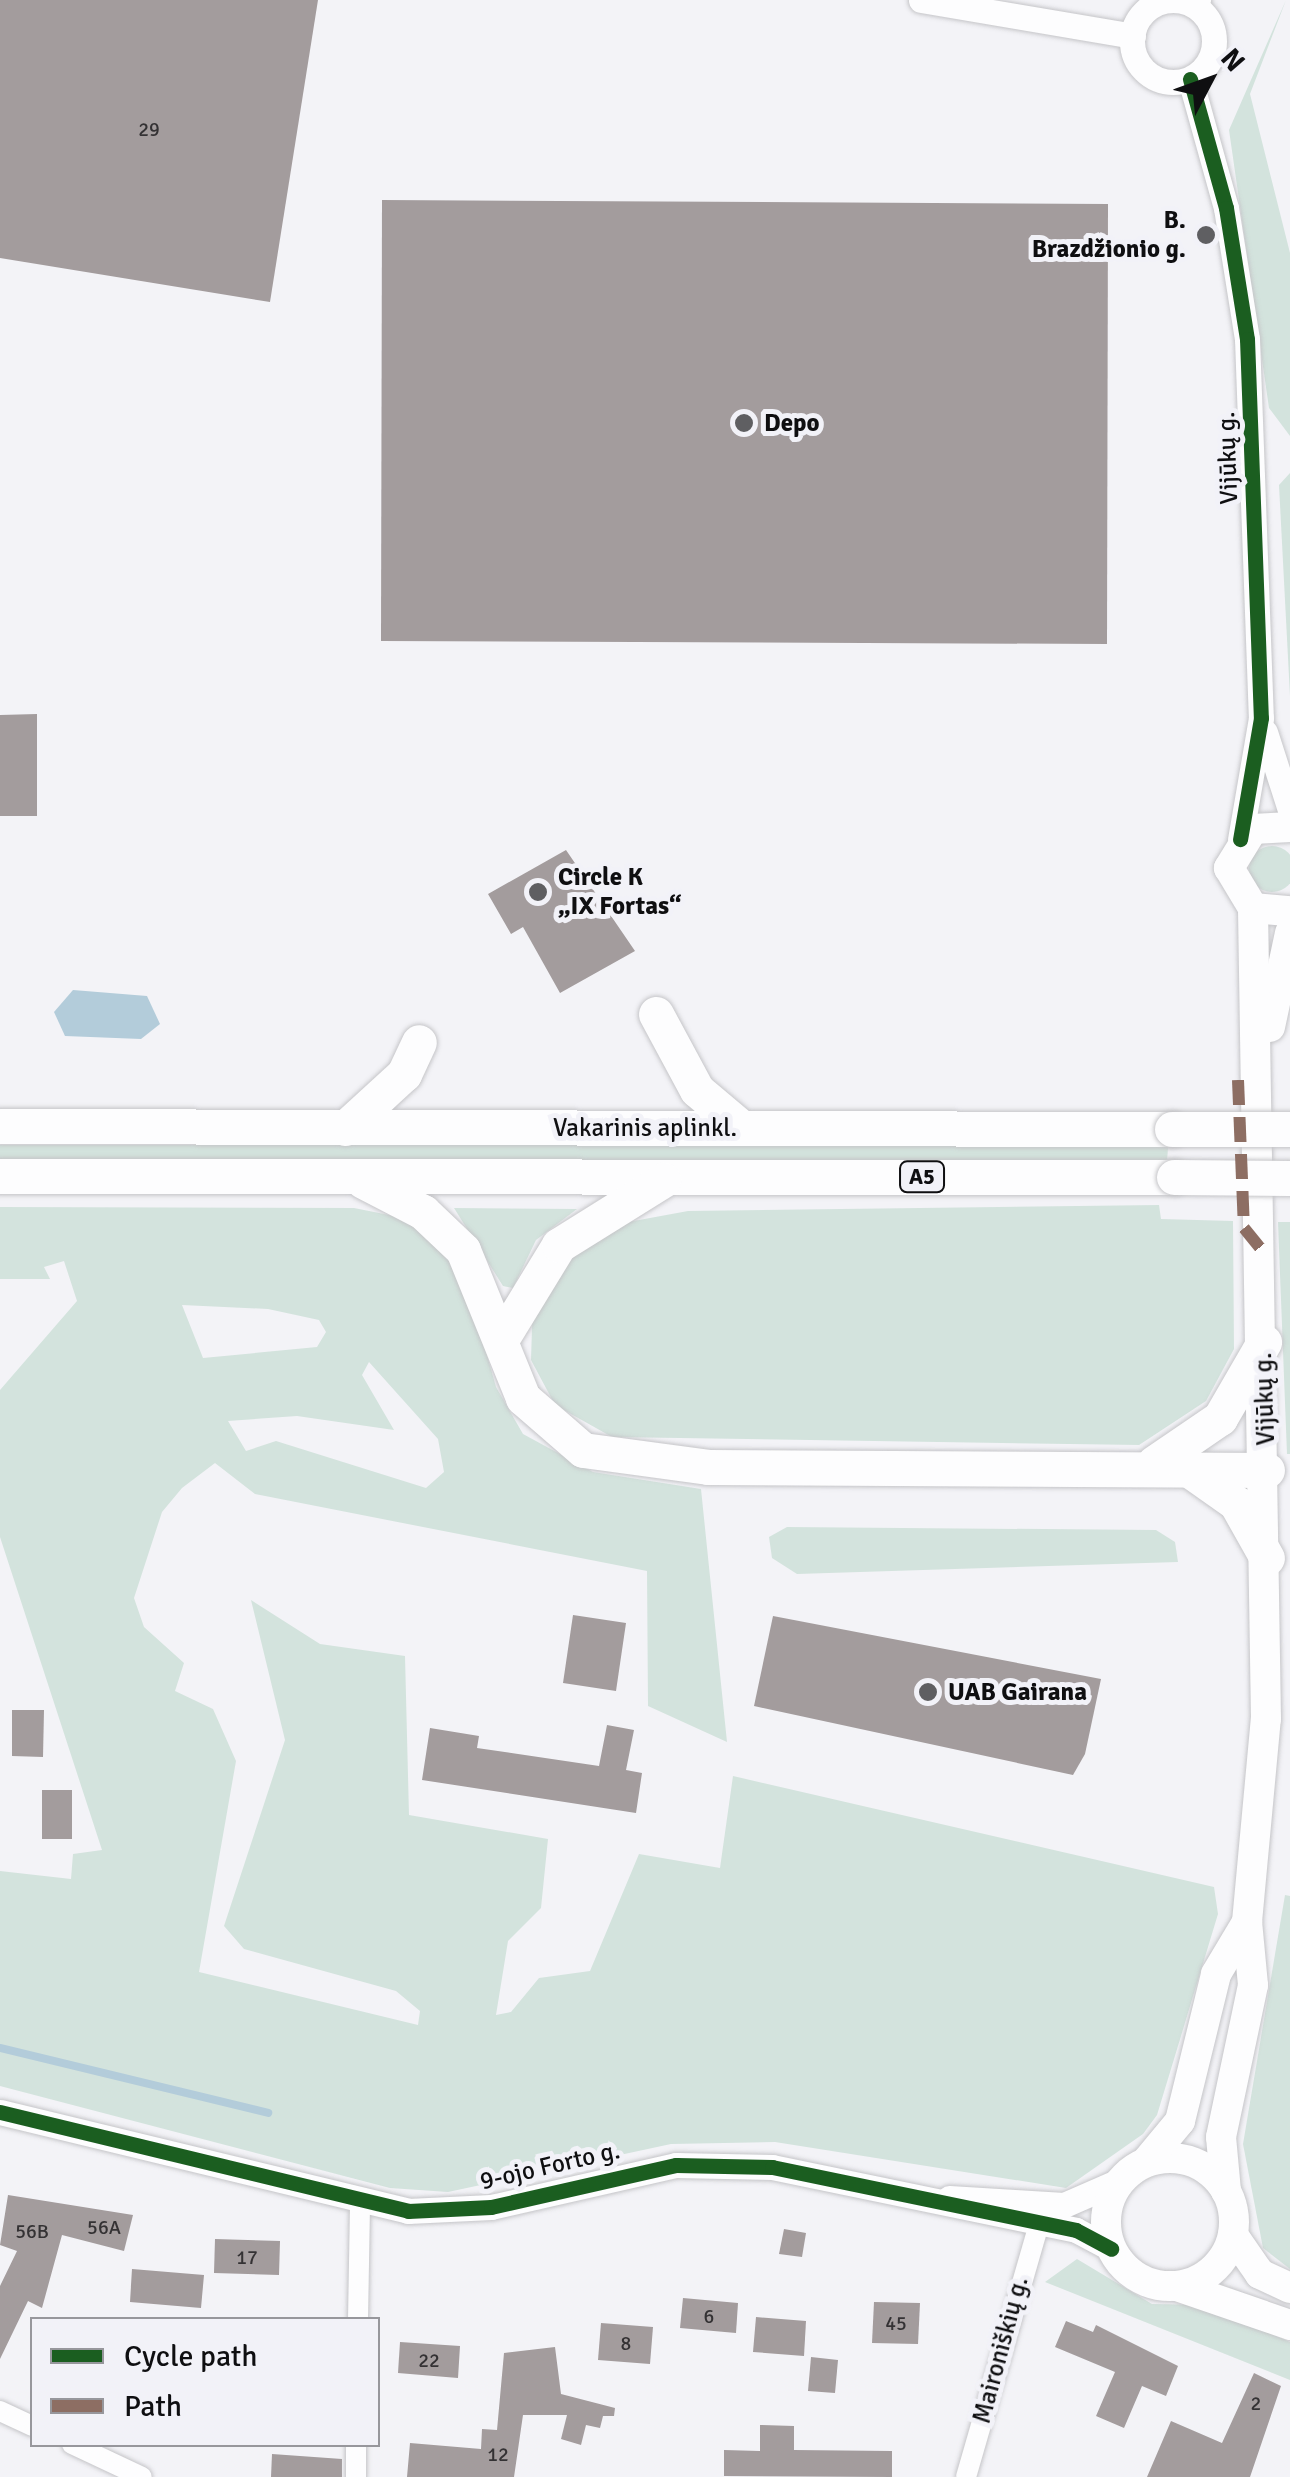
<!DOCTYPE html>
<html>
<head>
<meta charset="utf-8">
<style>
  body { margin:0 }
  #map { position:relative; width:1290px; height:2477px; overflow:hidden; background:#f3f3f7; font-family:Signika,sans-serif }
  div>[style] { position:absolute }
  [style*='--x'] { left:calc(var(--x)*1px); top:calc(var(--y)*1px); width:calc(var(--w)*1px); rotate:calc(var(--a)*1deg) }
  .green>* { inset:0; background:#d3e3dd }
  .round { border-radius:50% }
  .water>* { inset:0; background:#b3ccda }
  .stream>* { height:8px; margin:-4px; padding:0 4px; transform-origin:4px; border-radius:4px; background:#b3ccda }
  .building>* { inset:0; background:#a39c9d }
  .roads { filter:drop-shadow(0 0 2px #c5c5c8) drop-shadow(0 0 2px #c5c5c8) }
  .minor>* { height:20px; margin:-10px; padding:0 10px; transform-origin:10px; border-radius:10px; background:#fdfdfe }
  .tertiary>* { height:25px; margin:-12.5px; padding:0 12.5px; transform-origin:12.5px; border-radius:12.5px; background:#fdfdfe }
  .tertiary>.ring { margin:-12.5px; padding:0; box-sizing:content-box; background:none; border:25px solid #fdfdfe; border-radius:50% }
  .secondary>* { height:30px; margin:-15px; padding:0 15px; transform-origin:15px; border-radius:15px; background:#fdfdfe }
  .secondary>.ring { margin:-15px; padding:0; box-sizing:content-box; background:none; border:30px solid #fdfdfe; border-radius:50% }
  .trunk>* { height:35px; margin:-17.5px; padding:0 17.5px; transform-origin:17.5px; border-radius:17.5px; background:#fdfdfe }
  .bridges { filter:drop-shadow(0 0 2px #c5c5c8) drop-shadow(0 0 2px #c5c5c8) }
  .trunk-bridge>* { height:35px; margin:-17.5px; padding:0 17.5px; transform-origin:17.5px; border-radius:17.5px; background:#fdfdfe }
  .quiet>* { height:12px; margin-top:-6px; transform-origin:0; background:repeating-linear-gradient(90deg,#8d6e63 0 25px,transparent 0 37px) }
  .cycleway>* { height:15px; margin:-7.5px; padding:0 7.5px; transform-origin:7.5px; border-radius:7.5px; background:#1b5e20 }
  .dots>* { width:28px; height:28px; translate:-50% -50%; box-sizing:border-box; border:5px solid #f2f2f8; border-radius:50% }
  span { translate:-50% -50%; white-space:nowrap; text-align:center; line-height:1.15; -webkit-text-stroke:10px #f2f2f8; paint-order:stroke }
  .number-label { font-size:20px; color:#343234 }
  .number-label span { -webkit-text-stroke-width:0 }
  .shield-label span { padding:2px 8px; background:#f2f2f8; border:2px solid; border-radius:8px; -webkit-text-stroke-width:0 }
  .shield-label { font-size:22px; color:#0f0f11; font-weight:700 }
  .poi-label { font-size:25px; color:#0f0f11; font-weight:700 }
  .right { translate:-100% -50%; text-align:right }
  .left { translate:0 -50%; text-align:left }
  .street-label { font-size:25px; color:#0f0f11 }
  .legend { position:absolute; left:30px; top:2317px; width:350px; height:130px; box-sizing:border-box; background:#f2f2f8; border:2px solid #97979c; margin:0; padding:12px 18px; list-style:none; font-size:30px; color:#0f0f11 }
  .legend li { display:flex; align-items:center; gap:20px; height:50px }
  .legend b { width:50px; border:2px solid #97979c }
  .north { position:absolute; left:1160px; top:30px; width:100px; height:100px; -webkit-text-stroke:8px #f2f2f8; paint-order:stroke; rotate:49deg; font-size:28px; font-weight:700; line-height:40px; text-align:center; color:#0f0f11 }
  .north::after { content:''; display:block; margin:auto; width:35px; height:45px; background:#0f0f11; clip-path:polygon(50% 0,100% 100%,50% 72%,0 100%) }
</style>
</head>
<body>
<div id="map">
  <div class="green">
    <i style="clip-path:polygon(1286px 0,1250px 94px,1290px 253px,1290px 436px,1269px 408px,1229px 130px)"></i>
    <i style="clip-path:polygon(1290px 473px,1290px 696px,1279px 485px)"></i>
    <i class="round" style="left:1249px;top:846px;width:46px;height:46px"></i>
    <i style="clip-path:polygon(0 1145px,770px 1145px,1168px 1147px,1167px 1162px,0 1159px)"></i>
    <i style="clip-path:polygon(1159px 1205px,1161px 1219px,1233px 1221px,1234px 1349px,1206px 1401px,1139px 1445px,612px 1437px,555px 1405px,531px 1360px,533px 1296px,570px 1251px,612px 1225px,688px 1211px)"></i>
    <i style="clip-path:polygon(evenodd,0 1207px,354px 1208px,404px 1218px,464px 1274px,496px 1387px,523px 1434px,593px 1472px,701px 1489px,727px 1742px,648px 1706px,647px 1571px,255px 1494px,215px 1463px,182px 1488px,162px 1512px,134px 1598px,144px 1627px,184px 1663px,175px 1691px,213px 1709px,236px 1761px,199px 1972px,418px 2025px,420px 2011px,396px 1991px,244px 1949px,224px 1926px,285px 1740px,251px 1600px,320px 1644px,405px 1656px,409px 1815px,548px 1839px,541px 1908px,508px 1941px,496px 2015px,511px 2012px,539px 1978px,590px 1971px,639px 1854px,720px 1868px,733px 1776px,1214px 1887px,1218px 1914px,1157px 2115px,1143px 2134px,1066px 2188px,775px 2142px,671px 2144px,448px 2192px,390px 2188px,0 2086px,0 1871px,71px 1879px,73px 1854px,102px 1850px,0 1537px,0 1390px,77px 1301px,64px 1261px,44px 1267px,50px 1279px,0 1279px,0 1207px,182px 1305px,268px 1309px,319px 1320px,326px 1332px,317px 1347px,203px 1358px,182px 1305px,0 1207px,369px 1362px,438px 1439px,444px 1472px,426px 1488px,276px 1441px,246px 1451px,228px 1421px,297px 1416px,394px 1430px,362px 1375px,369px 1362px)"></i>
    <i style="clip-path:polygon(454px 1208px,577px 1209px,536px 1240px,513px 1288px,503px 1286px)"></i>
    <i style="clip-path:polygon(1278px 1222px,1290px 1222px,1290px 1454px,1287px 1454px)"></i>
    <i style="clip-path:polygon(787px 1527px,1156px 1530px,1175px 1542px,1178px 1562px,797px 1574px,772px 1558px,769px 1537px)"></i>
    <i style="clip-path:polygon(1285px 1895px,1290px 1896px,1290px 2269px,1263px 2248px,1243px 2144px)"></i>
    <i style="clip-path:polygon(1077px 2259px,1152px 2304px,1206px 2305px,1290px 2342px,1290px 2380px,1045px 2282px)"></i>
  </div>
  <div class="water">
    <i style="clip-path:polygon(73px 990px,147px 996px,160px 1024px,141px 1039px,65px 1036px,54px 1012px)"></i>
  </div>
  <div class="stream">
    <i style="--x:0;--y:2048;--w:276;--a:13.6"></i>
  </div>
  <div class="building">
    <i style="clip-path:polygon(0 0,318px 0,270px 302px,0 258px)"></i>
    <i style="clip-path:polygon(382px 200px,1108px 204px,1107px 644px,381px 641px)"></i>
    <i style="clip-path:polygon(37px 714px,37px 816px,0 816px,0 715px)"></i>
    <i style="clip-path:polygon(566px 850px,635px 951px,560px 993px,523px 927px,511px 934px,488px 894px)"></i>
    <i style="clip-path:polygon(573px 1615px,626px 1623px,616px 1691px,563px 1683px)"></i>
    <i style="clip-path:polygon(773px 1616px,1101px 1679px,1085px 1754px,1073px 1775px,754px 1706px)"></i>
    <i style="clip-path:polygon(12px 1710px,44px 1710px,43px 1757px,12px 1756px)"></i>
    <i style="clip-path:polygon(607px 1725px,634px 1730px,626px 1770px,642px 1773px,636px 1813px,422px 1780px,430px 1728px,479px 1736px,477px 1748px,599px 1766px)"></i>
    <i style="clip-path:polygon(42px 1790px,72px 1790px,72px 1839px,42px 1839px)"></i>
    <i style="clip-path:polygon(8px 2195px,133px 2215px,124px 2251px,62px 2235px,42px 2308px,28px 2301px,0 2359px,0 2286px,17px 2251px,0 2245px)"></i>
    <i style="clip-path:polygon(784px 2229px,806px 2233px,802px 2257px,779px 2254px)"></i>
    <i style="clip-path:polygon(215px 2239px,280px 2241px,279px 2275px,214px 2273px)"></i>
    <i style="clip-path:polygon(132px 2269px,204px 2275px,201px 2308px,130px 2302px)"></i>
    <i style="clip-path:polygon(683px 2298px,738px 2303px,736px 2333px,680px 2328px)"></i>
    <i style="clip-path:polygon(874px 2302px,920px 2303px,918px 2344px,872px 2343px)"></i>
    <i style="clip-path:polygon(756px 2317px,806px 2321px,804px 2356px,753px 2352px)"></i>
    <i style="clip-path:polygon(1066px 2321px,1093px 2332px,1096px 2325px,1178px 2366px,1166px 2396px,1142px 2386px,1124px 2428px,1096px 2416px,1115px 2372px,1055px 2347px)"></i>
    <i style="clip-path:polygon(601px 2323px,653px 2327px,650px 2364px,598px 2360px)"></i>
    <i style="clip-path:polygon(400px 2342px,460px 2346px,458px 2378px,398px 2373px)"></i>
    <i style="clip-path:polygon(555px 2347px,561px 2394px,615px 2408px,614px 2416px,603px 2416px,600px 2428px,586px 2425px,581px 2445px,561px 2439px,567px 2415px,523px 2415px,514px 2477px,407px 2477px,410px 2443px,481px 2449px,482px 2429px,497px 2430px,504px 2353px)"></i>
    <i style="clip-path:polygon(811px 2357px,838px 2360px,835px 2393px,808px 2391px)"></i>
    <i style="clip-path:polygon(1254px 2373px,1281px 2386px,1250px 2477px,1147px 2477px,1171px 2421px,1222px 2443px)"></i>
    <i style="clip-path:polygon(760px 2425px,794px 2426px,794px 2450px,892px 2451px,892px 2477px,724px 2476px,724px 2450px,760px 2451px)"></i>
    <i style="clip-path:polygon(272px 2454px,342px 2459px,342px 2477px,271px 2477px)"></i>
  </div>
  <div class="roads">
    <div class="minor">
      <i style="--x:1197;--y:8;--w:9;--a:-63"></i>
      <i style="--x:358;--y:2320;--w:117;--a:-89"></i>
      <i style="--x:0;--y:2411;--w:35;--a:25"></i>
      <i style="--x:72;--y:2444;--w:77;--a:25.2"></i>
      <i style="--x:356;--y:2477;--w:33;--a:-90"></i>
      <i style="--x:966;--y:2477;--w:277;--a:-73.9"></i>
    </div>
    <div class="tertiary">
      <i style="--x:921;--y:0;--w:215;--a:9.6"></i>
      <i class="ring" style="left:1132px;top:0;width:57px;height:57px"></i>
      <i style="--x:1190;--y:79;--w:134;--a:74.4"></i>
      <i style="--x:1226;--y:208;--w:133;--a:80.9"></i>
      <i style="--x:1247;--y:339;--w:379;--a:87.9"></i>
      <i style="--x:1261;--y:718;--w:123;--a:99.8"></i>
      <i style="--x:1265;--y:732;--w:82;--a:72.2"></i>
      <i style="--x:0;--y:2112;--w:420;--a:13.6"></i>
      <i style="--x:408;--y:2211;--w:83;--a:-2.8"></i>
      <i style="--x:491;--y:2207;--w:190;--a:-12.8"></i>
      <i style="--x:676;--y:2165;--w:96;--a:1.2"></i>
      <i style="--x:772;--y:2167;--w:310;--a:11.7"></i>
      <i style="--x:1076;--y:2230;--w:40;--a:28"></i>
      <i style="--x:949;--y:2198;--w:115;--a:3.5"></i>
      <i style="--x:1064;--y:2205;--w:60;--a:-23.6"></i>
    </div>
    <div class="secondary">
      <i style="--x:1290;--y:827;--w:37;--a:177"></i>
      <i style="--x:1253;--y:829;--w:46;--a:121.6"></i>
      <i style="--x:1229;--y:868;--w:47;--a:59"></i>
      <i style="--x:1253;--y:908;--w:37;--a:5"></i>
      <i style="--x:1270;--y:1027;--w:96;--a:-78"></i>
      <i class="ring" style="left:1106px;top:2158px;width:98px;height:98px"></i>
      <i style="--x:1146;--y:2162;--w:53;--a:-50.3"></i>
      <i style="--x:1180;--y:2121;--w:151;--a:-76.2"></i>
      <i style="--x:1216;--y:1974;--w:61;--a:-59.2"></i>
      <i style="--x:1226;--y:2191;--w:54;--a:-95.3"></i>
      <i style="--x:1221;--y:2137;--w:155;--a:-78.1"></i>
      <i style="--x:1253;--y:1985;--w:63;--a:-95.4"></i>
      <i style="--x:1247;--y:1922;--w:204;--a:-84.7"></i>
      <i style="--x:1266;--y:1719;--w:811;--a:-90.92"></i>
      <i style="--x:1233;--y:2235;--w:47;--a:55.3"></i>
      <i style="--x:1260;--y:2274;--w:33;--a:25"></i>
      <i style="--x:1177;--y:2286;--w:120;--a:19"></i>
    </div>
    <div class="trunk">
      <i style="--x:656;--y:1014;--w:86;--a:61.7"></i>
      <i style="--x:697;--y:1090;--w:59;--a:40.2"></i>
      <i style="--x:0;--y:1126;--w:1172;--a:0.15"></i>
      <i style="--x:345;--y:1128;--w:80;--a:-42.5"></i>
      <i style="--x:404;--y:1074;--w:35;--a:-65"></i>
      <i style="--x:0;--y:1176;--w:1174;--a:0.05"></i>
      <i style="--x:363;--y:1181;--w:68;--a:27.3"></i>
      <i style="--x:423;--y:1212;--w:55;--a:43.5"></i>
      <i style="--x:463;--y:1250;--w:160;--a:67.9"></i>
      <i style="--x:523;--y:1398;--w:79;--a:40.9"></i>
      <i style="--x:583;--y:1450;--w:126;--a:7.7"></i>
      <i style="--x:708;--y:1467;--w:559;--a:0.31"></i>
      <i style="--x:504;--y:1335;--w:105;--a:-58.6"></i>
      <i style="--x:559;--y:1245;--w:123;--a:-32"></i>
      <i style="--x:1154;--y:1463;--w:80;--a:-34.3"></i>
      <i style="--x:1220;--y:1418;--w:88;--a:-59.9"></i>
      <i style="--x:1185;--y:1467;--w:62;--a:35.2"></i>
      <i style="--x:1236;--y:1503;--w:63;--a:60.6"></i>
    </div>
  </div>
  <div class="bridges">
    <div class="trunk-bridge">
      <i style="--x:1172;--y:1129;--w:118;--a:0"></i>
      <i style="--x:1174;--y:1177;--w:116;--a:0.5"></i>
    </div>
  </div>
  <div class="quiet">
    <i style="--x:1238;--y:1080;--w:148;--a:87.7"></i>
    <i style="--x:1244;--y:1228;--w:28;--a:51"></i>
  </div>
  <div class="cycleway">
    <i style="--x:1190;--y:79;--w:134;--a:74.4"></i>
    <i style="--x:1226;--y:208;--w:133;--a:80.9"></i>
    <i style="--x:1247;--y:339;--w:379;--a:87.9"></i>
    <i style="--x:1261;--y:718;--w:123;--a:99.8"></i>
    <i style="--x:0;--y:2112;--w:420;--a:13.6"></i>
    <i style="--x:408;--y:2211;--w:83;--a:-2.8"></i>
    <i style="--x:491;--y:2207;--w:190;--a:-12.8"></i>
    <i style="--x:676;--y:2165;--w:96;--a:1.2"></i>
    <i style="--x:772;--y:2167;--w:310;--a:11.7"></i>
    <i style="--x:1076;--y:2230;--w:40;--a:28"></i>
  </div>
  <div class="dots">
    <i style="left:1206px;top:235px;background:#5f5f62"></i>
    <i style="left:744px;top:423px;background:#5f5f62"></i>
    <i style="left:538px;top:892px;background:#5f5f62"></i>
    <i style="left:928px;top:1692px;background:#5f5f62"></i>
  </div>
  <div class="number-label">
    <span style="left:149px;top:129px">29</span>
    <span style="left:104px;top:2227px">56A</span>
    <span style="left:32px;top:2231px">56B</span>
    <span style="left:247px;top:2257px">17</span>
    <span style="left:709px;top:2316px">6</span>
    <span style="left:896px;top:2323px">45</span>
    <span style="left:626px;top:2343px">8</span>
    <span style="left:429px;top:2360px">22</span>
    <span style="left:1256px;top:2403px">2</span>
    <span style="left:498px;top:2454px">12</span>
  </div>
  <div class="shield-label">
    <span style="left:922px;top:1177px">A5</span>
  </div>
  <div class="poi-label">
    <span class="right" style="left:1186px;top:235px">B.<br>Brazdžionio g.</span>
    <span class="left" style="left:764px;top:423px">Depo</span>
    <span class="left" style="left:558px;top:892px">Circle K<br>„IX Fortas“</span>
    <span class="left" style="left:948px;top:1692px">UAB Gairana</span>
  </div>
  <div class="street-label">
    <span style="left:1228px;top:458px;rotate:-92deg">Vijūkų g.</span>
    <span style="left:645px;top:1128px">Vakarinis aplinkl.</span>
    <span style="left:1265px;top:1399px;rotate:-92deg">Vijūkų g.</span>
    <span style="left:550px;top:2166px;rotate:-13deg">9-ojo Forto g.</span>
    <span style="left:1001px;top:2350px;rotate:-75deg">Maironiškių g.</span>
  </div>
  <ul class="legend">
  <li><b style="height:12px;background:#1b5e20"></b>Cycle path</li>
  <li><b style="height:12px;background:#8d6e63"></b>Path</li>
  </ul>
  <div class="north">N</div>
</div>
</body>
</html>
